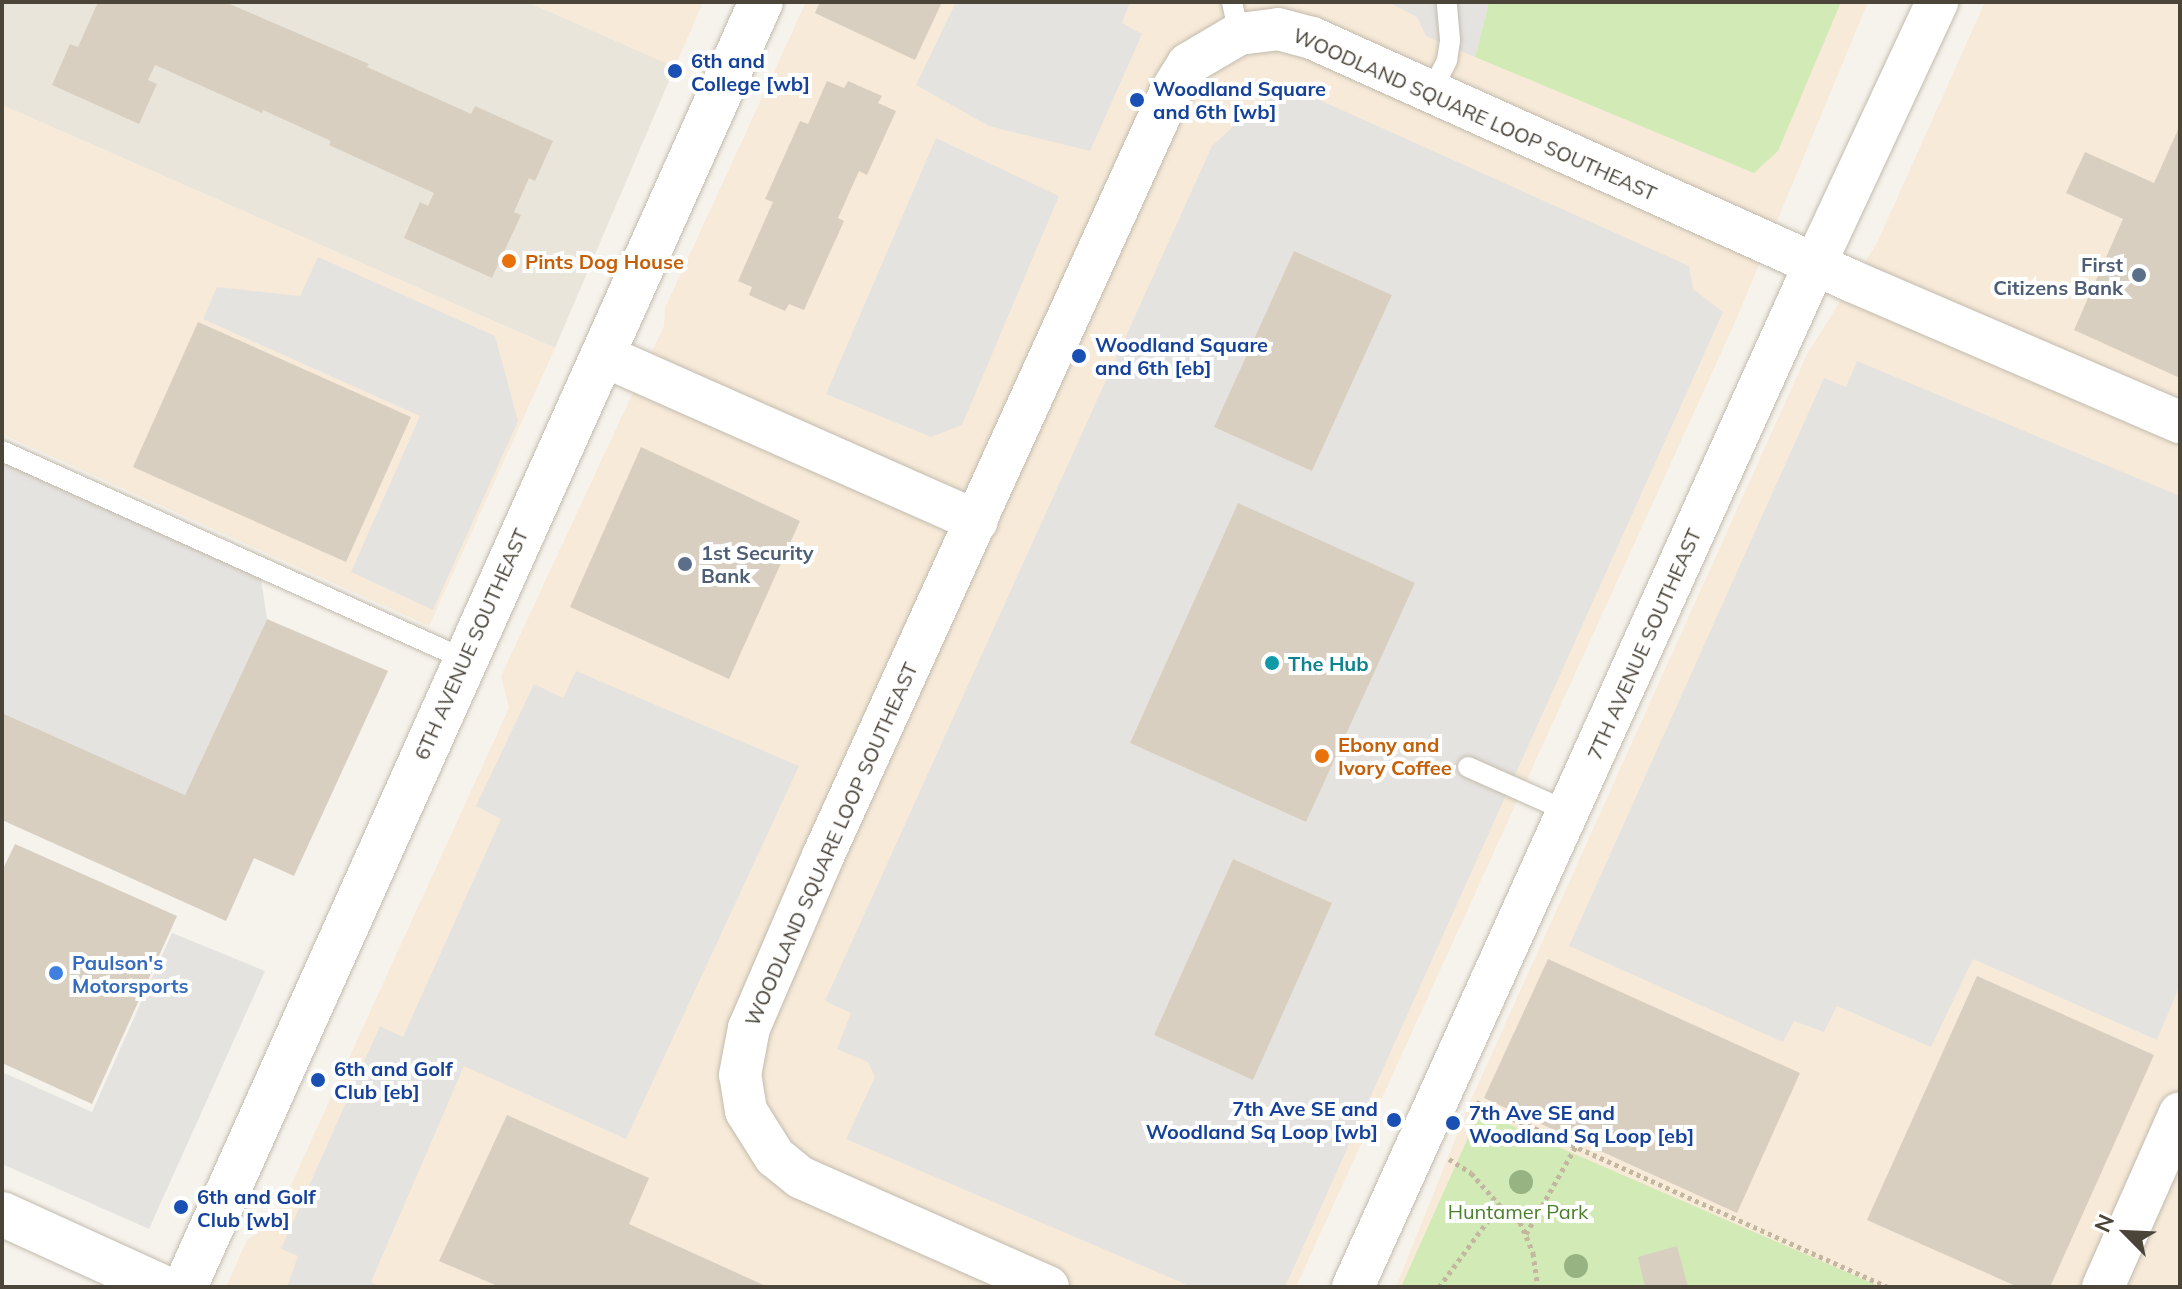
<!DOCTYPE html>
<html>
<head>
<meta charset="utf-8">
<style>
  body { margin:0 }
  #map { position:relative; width:2182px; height:1289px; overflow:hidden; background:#f6f3ec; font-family:Mulish,sans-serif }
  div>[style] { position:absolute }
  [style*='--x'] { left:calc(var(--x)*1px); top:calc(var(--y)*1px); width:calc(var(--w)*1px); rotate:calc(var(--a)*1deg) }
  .residential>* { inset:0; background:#eae5da }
  .commercial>* { inset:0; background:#f7ead8 }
  .green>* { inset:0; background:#d2eab5 }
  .parking>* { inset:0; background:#e5e3e0 }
  .building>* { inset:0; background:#d8cfc1 }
  .path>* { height:5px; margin-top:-2.5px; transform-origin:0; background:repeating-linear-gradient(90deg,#c4b79f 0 4px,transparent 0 8px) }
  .roads { filter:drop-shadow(0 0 2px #c2bbae) drop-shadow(0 0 2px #c2bbae) }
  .service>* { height:20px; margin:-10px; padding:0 10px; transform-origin:10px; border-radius:10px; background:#fff }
  .minor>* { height:42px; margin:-21px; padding:0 21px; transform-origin:21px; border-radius:21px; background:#fff }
  .tertiary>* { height:44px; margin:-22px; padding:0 22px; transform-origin:22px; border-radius:22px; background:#fff }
  .trees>* { width:24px; height:24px; margin:-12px; border-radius:50%; background:#97b381 }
  .dots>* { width:22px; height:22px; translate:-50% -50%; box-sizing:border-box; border:4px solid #fff; border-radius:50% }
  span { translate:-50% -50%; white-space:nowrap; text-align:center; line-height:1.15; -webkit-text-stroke:8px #fff; paint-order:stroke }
  .transit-label { font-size:20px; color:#164399; font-weight:700 }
  .left { translate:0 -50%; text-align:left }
  .right { translate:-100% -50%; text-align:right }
  .street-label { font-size:20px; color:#4b4439 }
  .food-label { font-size:20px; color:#c56008; font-weight:700 }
  .service-label { font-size:20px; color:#4e5e75; font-weight:700 }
  .culture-label { font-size:20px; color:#0d838f; font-weight:700 }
  .shop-label { font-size:20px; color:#366cbe; font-weight:700 }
  .park-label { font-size:20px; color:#4a7f2a }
  .frame { position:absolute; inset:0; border:4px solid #4b4439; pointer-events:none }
  .north { position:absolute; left:2086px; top:1193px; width:80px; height:80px; -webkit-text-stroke:6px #fff; paint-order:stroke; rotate:294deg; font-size:22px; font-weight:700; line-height:32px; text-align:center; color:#4b4439 }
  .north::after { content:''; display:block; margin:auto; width:28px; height:36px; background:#4b4439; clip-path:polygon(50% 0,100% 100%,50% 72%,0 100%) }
</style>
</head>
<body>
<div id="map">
  <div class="residential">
    <i style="clip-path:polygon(2px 2px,528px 2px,675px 67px,555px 348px,2px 105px)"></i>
  </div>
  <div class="commercial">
    <i style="clip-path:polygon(528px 2px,703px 2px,675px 67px)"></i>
    <i style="clip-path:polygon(806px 2px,1868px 2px,1736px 320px,1296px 1287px,226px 1287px,247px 1240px,274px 1222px,509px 708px,501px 676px,664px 326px,665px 308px)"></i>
    <i style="clip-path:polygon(1985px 2px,2180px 2px,2180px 1287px,1396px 1287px,1471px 1100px,1807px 354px,1877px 243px)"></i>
    <i style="clip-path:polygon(2px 105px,555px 348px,429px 626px,2px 434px)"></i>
  </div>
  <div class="green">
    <i style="clip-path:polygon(1489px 2px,1841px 2px,1778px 151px,1754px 173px,1475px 57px)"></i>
    <i style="clip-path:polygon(1480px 1111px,1570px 1152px,1881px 1287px,1401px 1287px)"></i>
  </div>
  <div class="parking">
    <i style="clip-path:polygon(956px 2px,1130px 2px,1122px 23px,1142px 34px,1090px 151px,989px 126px,916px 85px)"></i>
    <i style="clip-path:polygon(1388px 2px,1489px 2px,1475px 57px,1426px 36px,1417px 17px)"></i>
    <i style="clip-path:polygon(evenodd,1295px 89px,1689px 266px,1693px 289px,1723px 312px,1285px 1287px,1192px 1287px,846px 1139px,875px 1077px,868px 1062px,837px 1049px,851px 1013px,825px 1001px,1212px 146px,1249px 112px,1280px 90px,1295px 89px,1294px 251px,1392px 295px,1312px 471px,1215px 427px,1294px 251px,1295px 89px,1238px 503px,1414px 583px,1306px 822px,1130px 743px,1238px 503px,1295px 89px,1233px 859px,1332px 903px,1253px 1079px,1154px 1035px,1233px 859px)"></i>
    <i style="clip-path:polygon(936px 138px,1059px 196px,962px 425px,931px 437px,826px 394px)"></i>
    <i style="clip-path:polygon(318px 257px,495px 336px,518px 421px,433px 610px,351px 572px,420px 416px,203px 319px,217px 287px,300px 296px)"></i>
    <i style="clip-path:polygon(1857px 361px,2180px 496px,2180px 985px,2157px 1040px,1973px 959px,1931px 1047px,1837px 1006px,1824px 1032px,1794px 1021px,1783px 1042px,1569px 946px,1824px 378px,1846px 387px)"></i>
    <i style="clip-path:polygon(2px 451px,259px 566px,267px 619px,185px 795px,2px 713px)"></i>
    <i style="clip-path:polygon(576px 671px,799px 766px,626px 1139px,464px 1066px,371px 1282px,381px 1287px,287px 1287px,298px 1256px,281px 1249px,380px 1026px,403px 1037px,501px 819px,476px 806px,534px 684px,563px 698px)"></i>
    <i style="clip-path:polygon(172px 933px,265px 971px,149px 1229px,2px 1164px,2px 1072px,92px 1112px)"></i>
  </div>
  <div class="building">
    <i style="clip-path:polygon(98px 2px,225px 2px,369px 64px,367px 67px,471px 114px,475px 106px,553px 141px,535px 181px,529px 178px,514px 212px,521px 215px,492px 278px,404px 238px,420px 202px,428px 206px,434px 193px,329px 145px,331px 141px,263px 110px,262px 113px,155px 65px,148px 80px,157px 84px,139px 124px,52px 85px,70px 44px,78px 47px)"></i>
    <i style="clip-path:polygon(820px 2px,942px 2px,915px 60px,815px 13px)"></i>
    <i style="clip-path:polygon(827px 81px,844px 88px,848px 81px,882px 96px,878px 103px,896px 111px,867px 175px,859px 171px,838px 218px,844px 221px,804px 310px,789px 304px,785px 311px,749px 295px,752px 287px,738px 281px,773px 202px,765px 199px,800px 121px,808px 124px)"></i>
    <i style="clip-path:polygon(2180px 125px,2180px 378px,2074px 330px,2123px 219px,2066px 193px,2085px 152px,2154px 183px)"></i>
    <i style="clip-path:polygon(1294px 251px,1392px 295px,1312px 471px,1214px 427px)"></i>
    <i style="clip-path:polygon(198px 322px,411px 417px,346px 562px,133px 467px)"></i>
    <i style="clip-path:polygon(641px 447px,800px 521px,729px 679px,570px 607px)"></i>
    <i style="clip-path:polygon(1238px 503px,1415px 583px,1306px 822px,1130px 743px)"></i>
    <i style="clip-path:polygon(267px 619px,388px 671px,294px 876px,254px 858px,226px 921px,2px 820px,2px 713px,185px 795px)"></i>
    <i style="clip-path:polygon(15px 844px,177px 916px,92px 1104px,2px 1063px,2px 871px)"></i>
    <i style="clip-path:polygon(1233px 859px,1332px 903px,1253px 1080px,1154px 1035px)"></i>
    <i style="clip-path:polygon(1548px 959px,1800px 1073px,1737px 1213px,1484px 1098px)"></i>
    <i style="clip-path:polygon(1977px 976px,2154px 1055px,2050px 1287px,2018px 1287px,1867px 1220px)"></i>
    <i style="clip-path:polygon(507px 1115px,649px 1178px,629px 1224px,768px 1287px,500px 1287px,439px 1261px)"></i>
    <i style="clip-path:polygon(1677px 1246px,1688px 1287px,1645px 1287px,1638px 1257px)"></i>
  </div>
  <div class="path">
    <i style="--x:1476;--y:1102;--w:451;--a:24.2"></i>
    <i style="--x:1449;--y:1159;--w:26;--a:32"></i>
    <i style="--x:1471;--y:1173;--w:50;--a:48.3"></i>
    <i style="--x:1526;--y:1234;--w:101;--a:-60.4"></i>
    <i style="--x:1439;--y:1287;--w:89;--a:-53.6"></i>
    <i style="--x:1492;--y:1215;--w:13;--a:-23"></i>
    <i style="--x:1504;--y:1210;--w:20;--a:37"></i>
    <i style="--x:1520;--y:1222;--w:34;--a:67"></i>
    <i style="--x:1533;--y:1253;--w:34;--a:82"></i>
  </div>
  <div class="roads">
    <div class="service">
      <i style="--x:1232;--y:2;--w:33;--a:78"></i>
      <i style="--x:1432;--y:90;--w:34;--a:-63"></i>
      <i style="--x:1447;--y:60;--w:20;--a:-81"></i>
      <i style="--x:1450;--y:40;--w:38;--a:-95"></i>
      <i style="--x:2;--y:451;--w:507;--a:24.24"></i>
      <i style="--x:1468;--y:767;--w:111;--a:24"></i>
    </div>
    <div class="minor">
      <i style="--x:602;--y:355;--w:410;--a:23.9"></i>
      <i style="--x:1048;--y:1287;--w:271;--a:-156.1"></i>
      <i style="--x:800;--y:1177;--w:32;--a:-141"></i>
      <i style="--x:775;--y:1157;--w:54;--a:-122.2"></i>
      <i style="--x:746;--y:1111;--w:36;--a:-99"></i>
      <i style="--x:740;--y:1075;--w:48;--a:-79.2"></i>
      <i style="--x:749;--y:1028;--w:187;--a:-66.7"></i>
      <i style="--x:823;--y:856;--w:838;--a:-65.54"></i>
      <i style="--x:1170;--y:93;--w:34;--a:-58"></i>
      <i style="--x:1188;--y:64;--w:59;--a:-30.5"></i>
      <i style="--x:1239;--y:34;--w:39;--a:-7"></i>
      <i style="--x:1278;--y:29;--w:35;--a:15"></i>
      <i style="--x:1312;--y:38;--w:592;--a:24.23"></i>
      <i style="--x:1852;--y:281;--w:357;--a:23.3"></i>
      <i style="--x:1353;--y:1287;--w:1122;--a:-65.7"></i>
      <i style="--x:1815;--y:264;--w:289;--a:-65"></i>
      <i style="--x:2103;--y:1287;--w:190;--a:-66.1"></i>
    </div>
    <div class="tertiary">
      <i style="--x:2;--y:1214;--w:176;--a:24.5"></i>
      <i style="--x:185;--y:1287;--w:1408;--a:-65.86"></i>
    </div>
  </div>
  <div class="trees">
    <i style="left:1521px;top:1182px"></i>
    <i style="left:1576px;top:1266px"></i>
  </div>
  <div class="dots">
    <i style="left:675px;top:71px;background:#1a4fb4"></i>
    <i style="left:1137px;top:100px;background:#1a4fb4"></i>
    <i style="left:509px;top:261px;background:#e8710a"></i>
    <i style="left:2139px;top:275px;background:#5c6f8a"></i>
    <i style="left:1079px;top:356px;background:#1a4fb4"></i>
    <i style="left:685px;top:564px;background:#5c6f8a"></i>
    <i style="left:1272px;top:663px;background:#0f9aa8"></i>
    <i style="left:1322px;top:756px;background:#e8710a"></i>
    <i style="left:56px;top:973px;background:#3f7fe0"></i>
    <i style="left:318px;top:1080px;background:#1a4fb4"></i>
    <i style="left:1394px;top:1120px;background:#1a4fb4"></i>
    <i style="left:1453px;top:1123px;background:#1a4fb4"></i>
    <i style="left:181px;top:1207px;background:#1a4fb4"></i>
  </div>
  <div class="transit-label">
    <span class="left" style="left:691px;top:72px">6th and<br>College [wb]</span>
    <span class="left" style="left:1153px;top:100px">Woodland Square<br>and 6th [wb]</span>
    <span class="left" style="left:1095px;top:356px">Woodland Square<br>and 6th [eb]</span>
    <span class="left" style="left:334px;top:1080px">6th and Golf<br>Club [eb]</span>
    <span class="right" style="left:1378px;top:1120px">7th Ave SE and<br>Woodland Sq Loop [wb]</span>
    <span class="left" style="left:1469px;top:1124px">7th Ave SE and<br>Woodland Sq Loop [eb]</span>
    <span class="left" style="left:197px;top:1208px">6th and Golf<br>Club [wb]</span>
  </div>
  <div class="street-label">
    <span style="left:1475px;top:114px;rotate:24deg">WOODLAND SQUARE LOOP SOUTHEAST</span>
    <span style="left:471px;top:644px;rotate:-66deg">6TH AVENUE SOUTHEAST</span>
    <span style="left:1644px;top:644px;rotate:-66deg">7TH AVENUE SOUTHEAST</span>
    <span style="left:831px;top:844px;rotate:-66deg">WOODLAND SQUARE LOOP SOUTHEAST</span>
  </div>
  <div class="food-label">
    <span class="left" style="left:525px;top:261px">Pints Dog House</span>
    <span class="left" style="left:1338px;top:756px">Ebony and<br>Ivory Coffee</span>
  </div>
  <div class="service-label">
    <span class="right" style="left:2123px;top:276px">First<br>Citizens Bank</span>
    <span class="left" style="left:701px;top:564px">1st Security<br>Bank</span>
  </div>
  <div class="culture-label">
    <span class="left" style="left:1288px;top:663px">The Hub</span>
  </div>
  <div class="shop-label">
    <span class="left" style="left:72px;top:974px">Paulson's<br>Motorsports</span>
  </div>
  <div class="park-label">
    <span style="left:1518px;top:1211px">Huntamer Park</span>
  </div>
  <div class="frame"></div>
  <div class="north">N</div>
</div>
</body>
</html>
